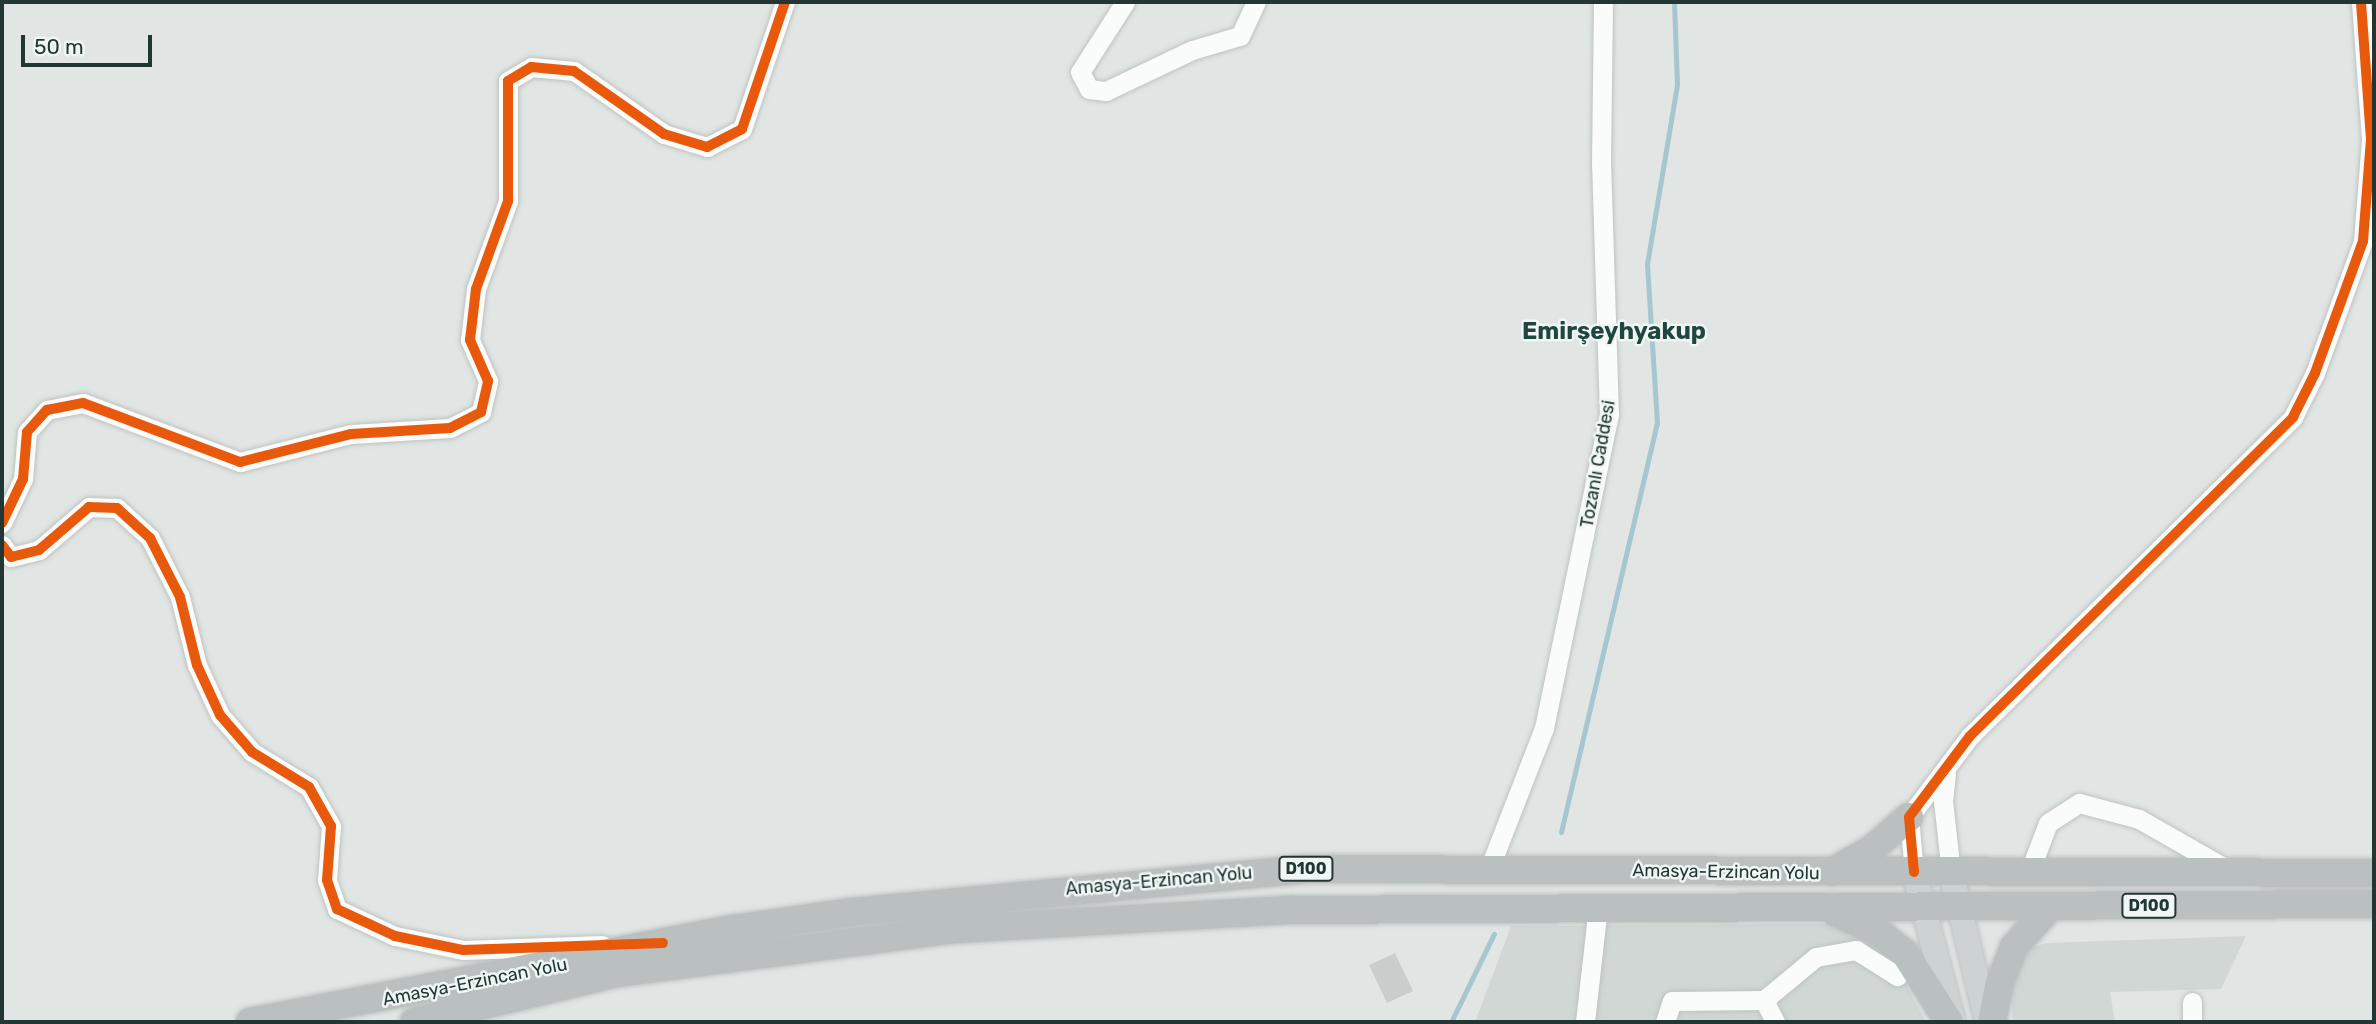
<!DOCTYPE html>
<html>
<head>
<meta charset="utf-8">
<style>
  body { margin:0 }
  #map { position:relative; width:2376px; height:1024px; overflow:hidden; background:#e1e6e4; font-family:Rubik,sans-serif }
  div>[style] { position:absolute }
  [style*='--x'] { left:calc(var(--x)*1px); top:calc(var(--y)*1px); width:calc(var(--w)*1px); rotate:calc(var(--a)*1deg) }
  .built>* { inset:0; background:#d0d7d4 }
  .stream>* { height:5px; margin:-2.5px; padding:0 2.5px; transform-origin:2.5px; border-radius:2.5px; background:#a6c7d0 }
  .building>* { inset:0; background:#c9cdcc }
  .roads { filter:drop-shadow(0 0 2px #bec3c1) drop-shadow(0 0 2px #bec3c1) }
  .minor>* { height:19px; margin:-9.5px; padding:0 9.5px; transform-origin:9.5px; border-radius:9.5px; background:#fafbfb }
  .major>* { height:24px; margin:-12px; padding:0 12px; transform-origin:12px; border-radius:12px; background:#cdd3d2 }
  .highway>* { height:28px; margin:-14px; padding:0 14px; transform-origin:14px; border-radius:14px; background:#bac0bf }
  .cycleway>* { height:10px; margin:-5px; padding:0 5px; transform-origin:5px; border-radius:5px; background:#e8590c }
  span { translate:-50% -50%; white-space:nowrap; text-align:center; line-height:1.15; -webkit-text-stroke:5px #eff6f3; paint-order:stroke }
  .shield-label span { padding:2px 5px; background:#eff6f3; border:2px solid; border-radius:5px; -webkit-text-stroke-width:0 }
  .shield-label { font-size:16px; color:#223633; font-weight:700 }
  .street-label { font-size:18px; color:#223633 }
  .district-label { font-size:24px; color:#214640; font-weight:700 }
  .frame { position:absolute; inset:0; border:4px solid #223633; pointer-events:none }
  .scale { position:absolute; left:21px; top:35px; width:131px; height:32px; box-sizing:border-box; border:4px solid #223633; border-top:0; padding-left:9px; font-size:21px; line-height:24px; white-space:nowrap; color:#223633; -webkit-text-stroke:5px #eff6f3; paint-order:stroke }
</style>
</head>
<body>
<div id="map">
  <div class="built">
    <i style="clip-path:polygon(1837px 924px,1890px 955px,1926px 1022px,1475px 1022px,1511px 926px)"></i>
    <i style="clip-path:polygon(2246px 936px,2221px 989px,2110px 992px,2115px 1022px,2013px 1022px,2010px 978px,2033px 947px,2047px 943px)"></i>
  </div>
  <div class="stream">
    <i style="--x:1561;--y:832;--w:420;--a:-76.8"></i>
    <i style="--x:1657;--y:423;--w:159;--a:-93.6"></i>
    <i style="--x:1647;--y:264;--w:182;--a:-80.5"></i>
    <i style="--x:1677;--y:84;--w:82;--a:-92.1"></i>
    <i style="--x:1451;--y:1022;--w:98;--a:-64"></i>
  </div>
  <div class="building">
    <i style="clip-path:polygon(1395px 953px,1413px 991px,1387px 1003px,1369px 965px)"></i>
  </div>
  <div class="roads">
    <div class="minor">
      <i style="--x:1125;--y:2;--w:83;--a:122.7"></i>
      <i style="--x:1080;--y:72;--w:19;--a:62"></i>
      <i style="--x:1089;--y:89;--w:17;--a:7"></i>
      <i style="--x:1106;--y:91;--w:95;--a:-25.5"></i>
      <i style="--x:1192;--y:50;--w:50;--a:-16.3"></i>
      <i style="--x:1240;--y:36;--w:38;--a:-65"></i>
      <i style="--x:2;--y:523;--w:49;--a:-64.5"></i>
      <i style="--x:23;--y:479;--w:47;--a:-85.1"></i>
      <i style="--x:27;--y:432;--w:30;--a:-48"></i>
      <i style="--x:47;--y:410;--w:37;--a:-11"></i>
      <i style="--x:83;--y:403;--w:168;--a:20.6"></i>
      <i style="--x:240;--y:462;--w:114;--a:-14.2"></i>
      <i style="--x:351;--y:434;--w:99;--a:-3.5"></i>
      <i style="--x:450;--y:428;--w:35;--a:-27"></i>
      <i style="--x:481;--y:412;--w:32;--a:-77"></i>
      <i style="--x:488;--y:381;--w:45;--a:-113.7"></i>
      <i style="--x:470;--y:340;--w:51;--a:-83.3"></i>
      <i style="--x:476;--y:289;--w:94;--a:-70"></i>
      <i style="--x:508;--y:201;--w:120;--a:-90"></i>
      <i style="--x:508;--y:81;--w:27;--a:-31"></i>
      <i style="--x:531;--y:67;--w:43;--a:5.3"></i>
      <i style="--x:574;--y:71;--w:110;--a:35"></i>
      <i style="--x:664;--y:134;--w:45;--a:16.8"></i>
      <i style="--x:707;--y:147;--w:39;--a:-27"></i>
      <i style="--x:742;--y:129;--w:134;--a:-71.3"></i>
      <i style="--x:2;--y:545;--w:15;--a:53"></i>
      <i style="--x:11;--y:557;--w:29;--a:-14"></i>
      <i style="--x:39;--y:550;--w:66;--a:-40.7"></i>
      <i style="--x:89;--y:507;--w:28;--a:2"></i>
      <i style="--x:117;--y:508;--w:45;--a:42.3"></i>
      <i style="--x:150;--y:538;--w:66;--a:63"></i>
      <i style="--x:180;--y:597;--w:70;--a:76"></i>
      <i style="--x:197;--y:665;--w:55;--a:65.3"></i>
      <i style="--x:220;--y:715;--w:49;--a:49.1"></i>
      <i style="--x:252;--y:752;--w:67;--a:31.6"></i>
      <i style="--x:309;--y:787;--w:45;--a:60.6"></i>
      <i style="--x:331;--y:826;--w:54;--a:94.2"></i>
      <i style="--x:327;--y:880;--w:31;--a:71"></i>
      <i style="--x:337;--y:909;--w:64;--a:25"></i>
      <i style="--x:395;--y:936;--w:69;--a:11.6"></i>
      <i style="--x:463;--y:950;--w:139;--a:-2.1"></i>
      <i style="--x:1946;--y:773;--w:28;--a:96"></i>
      <i style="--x:1943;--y:801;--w:71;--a:83.6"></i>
      <i style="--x:1489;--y:869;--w:151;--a:-68.7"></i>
      <i style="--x:1544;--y:728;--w:320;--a:-78.3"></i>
      <i style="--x:1609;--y:415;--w:250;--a:-91.8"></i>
      <i style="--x:1601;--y:165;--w:163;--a:-89.3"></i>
      <i style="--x:1914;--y:872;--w:55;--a:-95.2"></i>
      <i style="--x:1909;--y:817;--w:101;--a:-53"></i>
      <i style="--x:1970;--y:736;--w:454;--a:-44.6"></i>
      <i style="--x:2293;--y:417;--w:49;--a:-63.4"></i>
      <i style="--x:2315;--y:373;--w:140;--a:-70"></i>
      <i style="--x:2363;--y:241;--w:102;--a:-85.5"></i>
      <i style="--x:2371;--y:139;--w:137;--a:-94.2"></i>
      <i style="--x:2029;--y:873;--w:53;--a:-69.2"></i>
      <i style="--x:2048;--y:823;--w:37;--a:-33"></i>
      <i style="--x:2079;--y:803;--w:62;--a:14.9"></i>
      <i style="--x:2139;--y:819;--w:105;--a:29.7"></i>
      <i style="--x:1764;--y:1000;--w:67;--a:-39.6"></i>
      <i style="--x:1816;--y:957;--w:41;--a:-9.9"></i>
      <i style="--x:1856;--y:950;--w:49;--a:32.4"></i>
      <i style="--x:2192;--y:1002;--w:20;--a:90"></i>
      <i style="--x:1585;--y:1022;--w:117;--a:-83.6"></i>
      <i style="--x:1665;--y:1022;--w:22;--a:-72"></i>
      <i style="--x:1672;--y:1001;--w:92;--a:-0.6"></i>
      <i style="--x:1764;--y:1000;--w:25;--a:63"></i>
    </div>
    <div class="major">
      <i style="--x:1914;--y:872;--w:154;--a:75.3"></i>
      <i style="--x:1951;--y:872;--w:154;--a:76.5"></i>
    </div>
    <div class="highway">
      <i style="--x:1832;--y:872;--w:46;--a:-29.9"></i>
      <i style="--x:1872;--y:849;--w:49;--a:-40.9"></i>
      <i style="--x:1835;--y:912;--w:47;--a:24.9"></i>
      <i style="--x:1878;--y:932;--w:34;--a:38"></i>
      <i style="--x:1905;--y:953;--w:82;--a:57.5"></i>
      <i style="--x:250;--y:1022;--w:494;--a:-10.9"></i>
      <i style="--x:735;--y:929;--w:117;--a:-8.3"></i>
      <i style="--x:851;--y:912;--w:456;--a:-5.4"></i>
      <i style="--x:1305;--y:869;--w:1069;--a:0.21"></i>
      <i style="--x:414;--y:1022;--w:209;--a:-13.6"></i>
      <i style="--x:617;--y:973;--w:344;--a:-7.4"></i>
      <i style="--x:958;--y:929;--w:334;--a:-3.3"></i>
      <i style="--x:1291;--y:910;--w:1083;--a:-0.32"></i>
      <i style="--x:1992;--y:1022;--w:41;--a:-78.7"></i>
      <i style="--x:2000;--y:982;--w:38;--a:-68"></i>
      <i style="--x:2014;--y:947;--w:54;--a:-48"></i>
    </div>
  </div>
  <div class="cycleway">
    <i style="--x:2;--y:523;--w:49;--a:-64.5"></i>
    <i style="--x:23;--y:479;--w:47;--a:-85.1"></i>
    <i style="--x:27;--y:432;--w:30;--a:-48"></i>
    <i style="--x:47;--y:410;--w:37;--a:-11"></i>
    <i style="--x:83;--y:403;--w:168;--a:20.6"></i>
    <i style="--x:240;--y:462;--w:114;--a:-14.2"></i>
    <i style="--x:351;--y:434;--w:99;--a:-3.5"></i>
    <i style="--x:450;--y:428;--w:35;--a:-27"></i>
    <i style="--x:481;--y:412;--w:32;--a:-77"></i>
    <i style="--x:488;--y:381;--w:45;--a:-113.7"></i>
    <i style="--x:470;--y:340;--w:51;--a:-83.3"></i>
    <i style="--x:476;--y:289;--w:94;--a:-70"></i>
    <i style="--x:508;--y:201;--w:120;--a:-90"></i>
    <i style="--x:508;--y:81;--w:27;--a:-31"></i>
    <i style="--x:531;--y:67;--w:43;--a:5.3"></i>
    <i style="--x:574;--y:71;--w:110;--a:35"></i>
    <i style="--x:664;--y:134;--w:45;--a:16.8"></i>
    <i style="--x:707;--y:147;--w:39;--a:-27"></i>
    <i style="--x:742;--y:129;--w:134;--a:-71.3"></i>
    <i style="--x:2;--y:545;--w:15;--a:53"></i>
    <i style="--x:11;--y:557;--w:29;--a:-14"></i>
    <i style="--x:39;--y:550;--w:66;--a:-40.7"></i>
    <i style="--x:89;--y:507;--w:28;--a:2"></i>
    <i style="--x:117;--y:508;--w:45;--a:42.3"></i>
    <i style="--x:150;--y:538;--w:66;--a:63"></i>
    <i style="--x:180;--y:597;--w:70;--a:76"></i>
    <i style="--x:197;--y:665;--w:55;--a:65.3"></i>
    <i style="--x:220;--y:715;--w:49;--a:49.1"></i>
    <i style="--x:252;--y:752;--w:67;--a:31.6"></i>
    <i style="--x:309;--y:787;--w:45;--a:60.6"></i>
    <i style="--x:331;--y:826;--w:54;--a:94.2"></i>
    <i style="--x:327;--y:880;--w:31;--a:71"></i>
    <i style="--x:337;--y:909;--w:64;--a:25"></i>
    <i style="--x:395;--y:936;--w:69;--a:11.6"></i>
    <i style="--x:463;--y:950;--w:200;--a:-2"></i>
    <i style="--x:1914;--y:872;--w:55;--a:-95.2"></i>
    <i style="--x:1909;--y:817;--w:101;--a:-53"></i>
    <i style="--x:1970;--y:736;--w:454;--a:-44.6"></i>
    <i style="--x:2293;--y:417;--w:49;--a:-63.4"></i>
    <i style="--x:2315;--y:373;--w:140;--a:-70"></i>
    <i style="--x:2363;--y:241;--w:102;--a:-85.5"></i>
    <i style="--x:2371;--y:139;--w:137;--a:-94.2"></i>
  </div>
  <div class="shield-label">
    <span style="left:1306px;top:869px">D100</span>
    <span style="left:2149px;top:906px">D100</span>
  </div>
  <div class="street-label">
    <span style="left:1598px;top:464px;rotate:-80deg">Tozanlı Caddesi</span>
    <span style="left:1726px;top:872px;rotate:1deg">Amasya-Erzincan Yolu</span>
    <span style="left:1159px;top:881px;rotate:-5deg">Amasya-Erzincan Yolu</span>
    <span style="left:475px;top:982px;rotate:-11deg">Amasya-Erzincan Yolu</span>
  </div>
  <div class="district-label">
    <span style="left:1614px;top:332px">Emirşeyhyakup</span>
  </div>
  <div class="frame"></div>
  <div class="scale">50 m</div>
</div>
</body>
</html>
